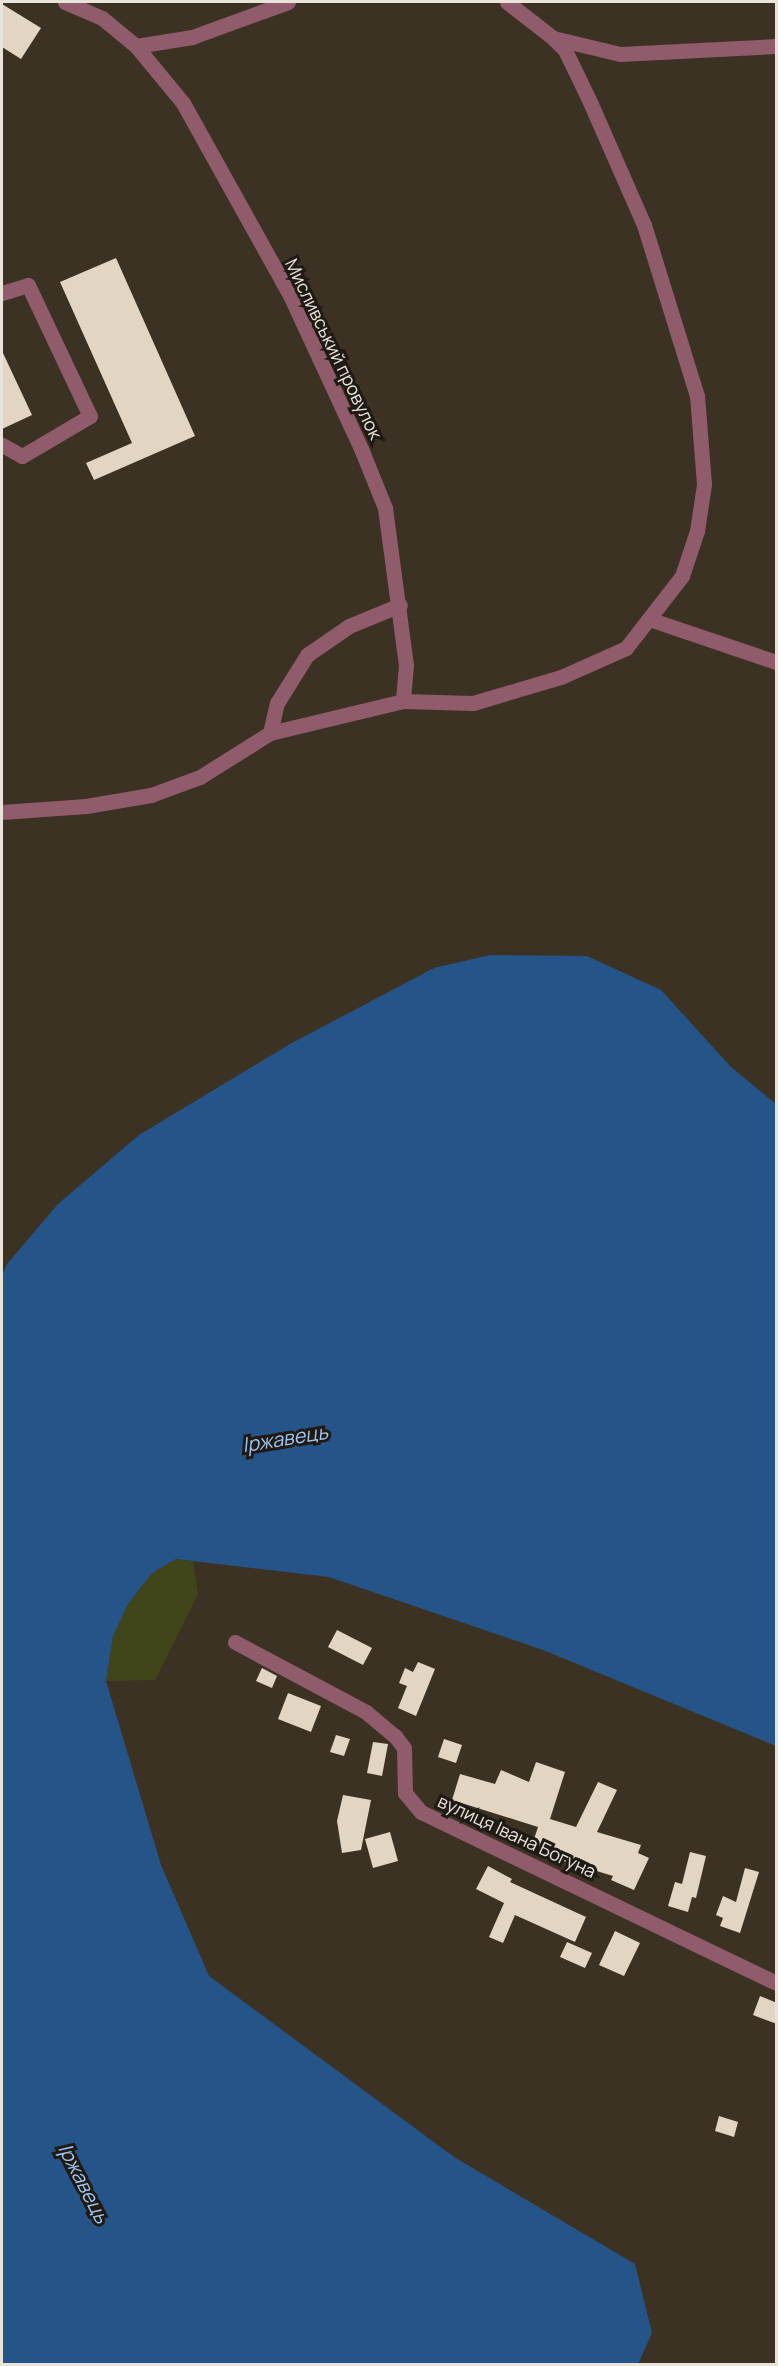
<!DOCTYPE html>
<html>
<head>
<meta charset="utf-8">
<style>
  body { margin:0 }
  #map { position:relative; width:778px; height:2366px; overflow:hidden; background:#3c3223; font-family:Manrope,sans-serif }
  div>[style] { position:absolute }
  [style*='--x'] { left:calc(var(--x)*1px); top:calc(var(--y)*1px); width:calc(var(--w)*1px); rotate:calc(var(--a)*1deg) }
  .green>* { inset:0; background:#40461a }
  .water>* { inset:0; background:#255488 }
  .building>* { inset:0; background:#e2d5c3 }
  .minor>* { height:15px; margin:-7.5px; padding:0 7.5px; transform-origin:7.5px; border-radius:7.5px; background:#905b6a }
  span { translate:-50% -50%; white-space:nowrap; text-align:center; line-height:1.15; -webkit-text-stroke:6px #1f1b14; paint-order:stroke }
  .street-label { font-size:18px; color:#e9e3da }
  .water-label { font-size:20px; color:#9fc6f4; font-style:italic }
  .frame { position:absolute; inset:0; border:3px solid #e9e3da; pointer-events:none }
</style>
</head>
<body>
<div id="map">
  <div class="green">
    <i style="clip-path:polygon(176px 1559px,193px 1561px,198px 1594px,155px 1680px,106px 1681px,113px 1635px,128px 1604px,152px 1573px)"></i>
  </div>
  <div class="water">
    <i style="clip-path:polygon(490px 955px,587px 956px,661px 990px,731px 1067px,776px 1104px,776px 1746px,543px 1650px,329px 1577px,176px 1559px,152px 1573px,128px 1604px,113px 1636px,106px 1681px,161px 1865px,209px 1976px,454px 2157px,635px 2264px,652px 2333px,638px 2364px,2px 2364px,2px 1275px,7px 1264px,58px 1204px,139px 1135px,290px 1044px,434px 968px)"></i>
  </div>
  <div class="building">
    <i style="clip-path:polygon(2px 4px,41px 28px,21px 59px,2px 47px)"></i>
    <i style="clip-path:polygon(116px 258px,195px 436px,94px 480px,86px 463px,132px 443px,60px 282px)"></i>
    <i style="clip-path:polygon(2px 351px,32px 415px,2px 429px)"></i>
    <i style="clip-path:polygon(337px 1630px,372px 1648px,363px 1665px,328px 1647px)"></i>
    <i style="clip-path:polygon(418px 1662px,435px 1669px,416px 1716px,398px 1708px,407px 1686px,399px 1683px,405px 1668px,413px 1672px)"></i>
    <i style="clip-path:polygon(262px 1668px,277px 1676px,272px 1688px,256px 1681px)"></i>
    <i style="clip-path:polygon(288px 1693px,321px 1706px,311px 1732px,278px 1719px)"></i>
    <i style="clip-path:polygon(336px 1735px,350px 1739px,344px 1756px,330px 1752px)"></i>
    <i style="clip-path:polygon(444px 1739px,462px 1745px,456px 1763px,438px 1757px)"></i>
    <i style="clip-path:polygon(373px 1742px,388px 1744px,382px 1776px,367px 1773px)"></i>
    <i style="clip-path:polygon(536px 1762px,565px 1772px,550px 1819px,576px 1827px,598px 1782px,617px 1790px,597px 1832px,641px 1845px,638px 1853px,649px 1858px,634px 1890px,611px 1880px,613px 1876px,564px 1861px,566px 1856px,532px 1845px,538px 1827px,452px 1800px,460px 1774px,495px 1784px,501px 1770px,529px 1782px)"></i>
    <i style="clip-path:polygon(343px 1795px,371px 1800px,361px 1850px,342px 1853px,337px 1821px)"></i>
    <i style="clip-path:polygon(390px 1832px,398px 1861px,373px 1868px,365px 1839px)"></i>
    <i style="clip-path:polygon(690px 1852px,706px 1856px,696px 1898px,692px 1897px,688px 1912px,668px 1906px,675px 1882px,682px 1884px)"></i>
    <i style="clip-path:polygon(488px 1866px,512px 1879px,510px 1882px,586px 1917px,575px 1942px,515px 1915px,503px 1943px,489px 1937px,504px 1903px,476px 1889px)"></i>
    <i style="clip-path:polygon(745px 1868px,759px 1872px,740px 1933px,720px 1926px,723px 1918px,716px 1915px,723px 1896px,736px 1902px)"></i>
    <i style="clip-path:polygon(615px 1931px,640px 1943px,624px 1976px,599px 1965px)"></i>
    <i style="clip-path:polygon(567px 1942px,592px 1953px,585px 1968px,560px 1957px)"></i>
    <i style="clip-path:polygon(760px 1996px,777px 2003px,777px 2024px,753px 2015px)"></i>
    <i style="clip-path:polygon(719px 2116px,738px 2122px,734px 2137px,715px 2131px)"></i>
  </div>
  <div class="minor">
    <i style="--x:65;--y:2;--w:40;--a:23.4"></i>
    <i style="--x:102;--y:18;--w:44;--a:39.5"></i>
    <i style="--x:136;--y:46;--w:57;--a:-9.1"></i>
    <i style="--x:192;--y:37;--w:102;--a:-20"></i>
    <i style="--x:507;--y:2;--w:58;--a:38"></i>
    <i style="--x:553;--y:38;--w:69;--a:13.4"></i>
    <i style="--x:620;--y:54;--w:156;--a:-2.9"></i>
    <i style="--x:136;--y:46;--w:74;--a:50.5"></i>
    <i style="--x:183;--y:103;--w:220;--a:60.9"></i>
    <i style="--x:290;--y:295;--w:172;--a:65.2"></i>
    <i style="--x:362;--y:451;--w:61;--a:68"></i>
    <i style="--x:385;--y:508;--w:158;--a:82.4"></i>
    <i style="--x:406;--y:665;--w:36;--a:95"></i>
    <i style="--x:2;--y:293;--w:27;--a:-17"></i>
    <i style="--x:28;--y:285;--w:145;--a:64.7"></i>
    <i style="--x:90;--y:416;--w:79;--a:149.5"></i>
    <i style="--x:22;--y:456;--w:23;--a:-151"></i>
    <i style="--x:649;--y:619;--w:134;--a:18.7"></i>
    <i style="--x:270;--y:733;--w:31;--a:-77"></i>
    <i style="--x:277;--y:703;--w:57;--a:-58"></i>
    <i style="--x:307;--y:655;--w:51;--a:-34.6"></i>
    <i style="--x:349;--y:626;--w:55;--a:-22.4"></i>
    <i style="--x:2;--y:812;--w:84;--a:-4.1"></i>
    <i style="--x:86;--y:806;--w:66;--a:-9.6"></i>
    <i style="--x:151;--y:795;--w:52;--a:-20.2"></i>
    <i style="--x:200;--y:777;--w:83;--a:-32.2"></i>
    <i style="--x:270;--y:733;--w:137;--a:-13.5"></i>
    <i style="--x:403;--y:701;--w:70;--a:1.6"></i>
    <i style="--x:473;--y:703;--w:92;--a:-16.5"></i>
    <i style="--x:561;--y:677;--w:71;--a:-24"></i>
    <i style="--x:626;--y:648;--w:91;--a:-52.1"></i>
    <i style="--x:682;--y:576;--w:47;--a:-71.6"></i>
    <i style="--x:697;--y:531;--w:48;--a:-81.5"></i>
    <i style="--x:704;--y:484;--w:88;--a:-94.5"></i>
    <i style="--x:697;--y:396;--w:179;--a:-107.2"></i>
    <i style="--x:644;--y:225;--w:132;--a:-113.7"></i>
    <i style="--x:591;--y:104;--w:60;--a:-115.7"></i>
    <i style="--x:565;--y:50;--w:17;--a:-135"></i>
    <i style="--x:235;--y:1642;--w:149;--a:28.1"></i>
    <i style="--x:366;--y:1712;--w:38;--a:40"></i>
    <i style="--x:395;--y:1736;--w:15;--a:53"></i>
    <i style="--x:404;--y:1748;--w:45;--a:88.7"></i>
    <i style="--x:405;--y:1793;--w:25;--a:50"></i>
    <i style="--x:421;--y:1812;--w:394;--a:25.7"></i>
  </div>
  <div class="street-label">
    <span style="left:334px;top:349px;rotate:64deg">Мисливський провулок</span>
    <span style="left:517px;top:1836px;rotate:25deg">вулиця Івана Богуна</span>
  </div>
  <div class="water-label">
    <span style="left:285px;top:1438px;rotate:-9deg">Іржавець</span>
    <span style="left:84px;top:2183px;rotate:63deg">Іржавець</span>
  </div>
  <div class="frame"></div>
</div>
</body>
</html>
